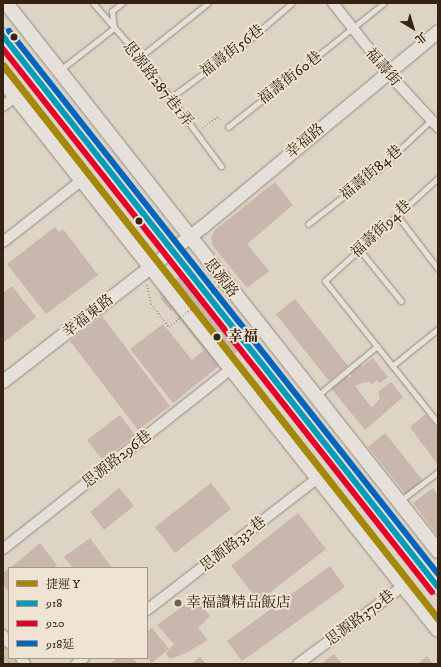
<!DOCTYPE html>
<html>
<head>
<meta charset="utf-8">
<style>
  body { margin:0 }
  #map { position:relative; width:441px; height:667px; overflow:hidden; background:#ddd4c5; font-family:"IM FELL DW Pica","Noto Serif TC",serif }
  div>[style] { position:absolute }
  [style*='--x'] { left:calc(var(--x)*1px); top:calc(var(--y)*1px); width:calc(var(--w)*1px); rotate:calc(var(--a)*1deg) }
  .green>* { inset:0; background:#cbc7a5 }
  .building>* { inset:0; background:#c9b6ac }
  .path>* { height:2px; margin-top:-1px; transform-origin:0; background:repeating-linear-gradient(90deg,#a59f98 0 1px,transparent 0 3px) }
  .roads { filter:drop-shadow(0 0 1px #938b81) drop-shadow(0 0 1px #938b81) }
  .service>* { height:5px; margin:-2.5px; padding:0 2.5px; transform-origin:2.5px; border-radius:2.5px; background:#e5e0d9 }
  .minor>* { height:10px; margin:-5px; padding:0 5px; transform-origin:5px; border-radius:5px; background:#e5e0d9 }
  .tertiary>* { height:13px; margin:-6.5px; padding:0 6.5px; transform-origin:6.5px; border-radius:6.5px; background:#e5e0d9 }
  .secondary>* { height:14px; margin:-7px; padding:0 7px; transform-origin:7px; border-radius:7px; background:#e5e0d9 }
  .path-bridge>* { height:2px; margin-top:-1px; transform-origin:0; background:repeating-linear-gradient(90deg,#a59f98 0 1px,transparent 0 3px) }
  .bus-1>* { height:6px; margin:-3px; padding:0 3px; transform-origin:3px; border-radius:3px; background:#059cbb }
  .bus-2>* { height:6px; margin:-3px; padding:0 3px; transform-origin:3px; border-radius:3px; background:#e4002b }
  .bus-3>* { height:6px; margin:-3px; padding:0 3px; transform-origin:3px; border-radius:3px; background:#0065bd }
  .metro-1>* { height:7px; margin:-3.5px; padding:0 3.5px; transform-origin:3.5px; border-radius:3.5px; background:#a58709 }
  .dots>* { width:11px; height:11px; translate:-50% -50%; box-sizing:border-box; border:2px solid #efe4d3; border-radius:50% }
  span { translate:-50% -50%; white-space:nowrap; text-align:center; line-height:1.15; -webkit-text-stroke:3.5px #efe4d3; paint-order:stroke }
  .street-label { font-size:15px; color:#362213 }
  .stop-label { font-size:15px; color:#362213; font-weight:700 }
  .left { translate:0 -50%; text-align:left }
  .poi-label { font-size:15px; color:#362213 }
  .frame { position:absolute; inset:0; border:4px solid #362213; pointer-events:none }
  .legend { position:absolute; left:8px; top:567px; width:140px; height:92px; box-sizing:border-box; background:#efe4d3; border:1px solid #a59686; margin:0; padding:5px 7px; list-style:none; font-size:12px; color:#362213 }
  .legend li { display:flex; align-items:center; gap:8px; height:20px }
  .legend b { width:20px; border:1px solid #a59686 }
  .north { position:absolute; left:393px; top:8px; width:40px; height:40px; -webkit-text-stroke:3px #efe4d3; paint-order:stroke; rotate:142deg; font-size:11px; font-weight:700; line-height:16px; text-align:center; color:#362213 }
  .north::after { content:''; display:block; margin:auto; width:14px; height:18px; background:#362213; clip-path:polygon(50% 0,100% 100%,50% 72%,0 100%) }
</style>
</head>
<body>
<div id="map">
  <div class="green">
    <i style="clip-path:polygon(3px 644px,9px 651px,9px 658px,14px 658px,19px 664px,3px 664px)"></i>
  </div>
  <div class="building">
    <i style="clip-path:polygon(275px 182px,293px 205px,247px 244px,269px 271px,247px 288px,213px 246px,211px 238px,215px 230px)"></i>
    <i style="clip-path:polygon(55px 227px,59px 232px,63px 229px,98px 275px,46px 314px,7px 264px)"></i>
    <i style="clip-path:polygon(181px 275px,240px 349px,173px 403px,130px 349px,163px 324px,192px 360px,204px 350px,172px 310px,171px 311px,160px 298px,162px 297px,159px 293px)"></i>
    <i style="clip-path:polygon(12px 286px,36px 317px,3px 343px,3px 293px)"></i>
    <i style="clip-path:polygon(295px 299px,348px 366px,329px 381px,276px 314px)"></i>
    <i style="clip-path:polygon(102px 316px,170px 406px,138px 430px,70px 341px)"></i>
    <i style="clip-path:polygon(373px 358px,388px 377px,380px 383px,377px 380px,372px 385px,369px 381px,366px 383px,365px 382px,355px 386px,372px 408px,380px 398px,378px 392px,391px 382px,403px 397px,365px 430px,330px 387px,346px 374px,349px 378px,351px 376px,349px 372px,360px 364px,362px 367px)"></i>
    <i style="clip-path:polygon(426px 414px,438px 430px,438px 465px,410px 427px)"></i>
    <i style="clip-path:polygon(120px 415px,135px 435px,103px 460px,87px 440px)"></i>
    <i style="clip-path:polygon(385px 433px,424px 482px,407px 496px,368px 447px)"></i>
    <i style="clip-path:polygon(211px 483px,231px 509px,175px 553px,155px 527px)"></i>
    <i style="clip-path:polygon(119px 488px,134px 506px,104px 530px,90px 512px)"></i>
    <i style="clip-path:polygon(433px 488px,438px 495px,438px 536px,413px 503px)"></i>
    <i style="clip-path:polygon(298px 513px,326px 549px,259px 601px,231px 566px)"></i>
    <i style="clip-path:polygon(90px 538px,112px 568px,73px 568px,64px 557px)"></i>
    <i style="clip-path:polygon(40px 543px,57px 565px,54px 568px,10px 568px)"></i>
    <i style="clip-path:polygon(330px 566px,345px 587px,242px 661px,227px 641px)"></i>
    <i style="clip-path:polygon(9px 568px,9px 593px,3px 585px,3px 573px)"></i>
    <i style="clip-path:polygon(195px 597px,210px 616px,198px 628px,208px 640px,186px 653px,170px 659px,166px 653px,174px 644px,157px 625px)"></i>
    <i style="clip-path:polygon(152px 628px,169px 649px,151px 663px,147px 657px,147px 632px)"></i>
    <i style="clip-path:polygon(334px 654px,342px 664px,321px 664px)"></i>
    <i style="clip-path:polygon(427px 656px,433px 664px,418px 664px)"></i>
    <i style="clip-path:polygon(200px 657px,206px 664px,191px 664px)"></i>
    <i style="clip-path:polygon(117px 658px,133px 658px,138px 664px,110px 664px)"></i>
  </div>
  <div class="path">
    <i style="--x:202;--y:128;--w:19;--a:-35"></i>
    <i style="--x:218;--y:117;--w:6;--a:51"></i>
    <i style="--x:147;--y:285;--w:19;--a:78"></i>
    <i style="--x:151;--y:304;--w:29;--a:52"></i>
    <i style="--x:3;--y:655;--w:11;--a:52"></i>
  </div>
  <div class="roads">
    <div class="service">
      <i style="--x:93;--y:3;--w:72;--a:49"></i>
      <i style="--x:140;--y:57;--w:136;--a:53.4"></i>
      <i style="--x:140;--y:57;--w:87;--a:-38.5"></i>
      <i style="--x:60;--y:70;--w:68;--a:-37.9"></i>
      <i style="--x:114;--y:28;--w:17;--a:-97"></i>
      <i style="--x:112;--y:11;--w:13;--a:-39"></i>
      <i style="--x:170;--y:98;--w:99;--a:-36.4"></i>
      <i style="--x:250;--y:39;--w:55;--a:-40.6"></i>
      <i style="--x:228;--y:127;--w:199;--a:-38.5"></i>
      <i style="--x:438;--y:178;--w:153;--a:137.7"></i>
      <i style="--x:325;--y:281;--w:181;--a:51.5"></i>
      <i style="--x:396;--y:214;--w:69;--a:52.6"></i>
      <i style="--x:308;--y:224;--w:93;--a:-38"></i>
      <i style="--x:381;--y:167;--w:69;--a:-43.2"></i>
      <i style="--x:359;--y:249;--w:67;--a:51.1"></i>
      <i style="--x:392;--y:366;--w:59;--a:-38.8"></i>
      <i style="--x:318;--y:395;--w:77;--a:-39.7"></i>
      <i style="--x:401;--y:500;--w:46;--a:-37.1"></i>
    </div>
    <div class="minor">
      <i style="--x:333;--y:3;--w:89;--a:51.8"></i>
      <i style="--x:388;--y:73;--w:74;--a:47.2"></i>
      <i style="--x:3;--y:106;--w:15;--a:-37"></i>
      <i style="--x:3;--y:242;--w:100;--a:-38.1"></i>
      <i style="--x:3;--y:549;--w:292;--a:-38.3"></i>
      <i style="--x:147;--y:610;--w:216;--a:-37.7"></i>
      <i style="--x:3;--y:635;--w:10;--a:53"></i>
      <i style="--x:21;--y:658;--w:7;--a:56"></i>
      <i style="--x:76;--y:664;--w:10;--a:-37"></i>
      <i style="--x:298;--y:664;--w:131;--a:-36.6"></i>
    </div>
    <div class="tertiary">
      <i style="--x:3;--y:381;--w:253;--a:-37.8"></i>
      <i style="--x:203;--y:226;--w:305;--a:-39.7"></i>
    </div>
    <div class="secondary">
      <i style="--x:6;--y:3;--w:698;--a:51.75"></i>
      <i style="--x:3;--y:36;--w:702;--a:51.71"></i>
      <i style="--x:3;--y:81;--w:700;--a:51.61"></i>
    </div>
  </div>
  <div class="path-bridge">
    <i style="--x:169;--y:327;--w:80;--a:-38.4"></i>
    <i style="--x:232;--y:277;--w:6;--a:-135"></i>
  </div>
  <div class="bus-1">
    <i style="--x:3;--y:36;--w:702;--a:51.71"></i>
  </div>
  <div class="bus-2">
    <i style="--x:3;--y:49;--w:692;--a:51.69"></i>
  </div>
  <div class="bus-3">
    <i style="--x:9;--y:31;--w:692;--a:51.69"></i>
  </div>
  <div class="metro-1">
    <i style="--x:3;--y:65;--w:704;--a:51.86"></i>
  </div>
  <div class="dots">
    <i style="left:14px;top:37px;background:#362213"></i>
    <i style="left:139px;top:221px;background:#362213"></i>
    <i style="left:217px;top:337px;background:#362213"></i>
    <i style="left:178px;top:603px;background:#706051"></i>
  </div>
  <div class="street-label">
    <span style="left:232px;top:51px;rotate:-37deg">福壽街56巷</span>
    <span style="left:383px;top:67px;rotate:49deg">福壽街</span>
    <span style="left:290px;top:78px;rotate:-38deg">福壽街60巷</span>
    <span style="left:158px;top:84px;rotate:52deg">思源路287巷1弄</span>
    <span style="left:305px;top:141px;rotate:-40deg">幸福路</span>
    <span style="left:371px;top:173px;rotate:-40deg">福壽街84巷</span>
    <span style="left:381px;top:229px;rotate:-43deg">福壽街94巷</span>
    <span style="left:221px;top:278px;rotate:52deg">思源路</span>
    <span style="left:88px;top:316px;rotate:-38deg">幸福東路</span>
    <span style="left:117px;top:459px;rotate:-38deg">思源路296巷</span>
    <span style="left:233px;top:544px;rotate:-38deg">思源路332巷</span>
    <span style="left:360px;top:618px;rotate:-37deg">思源路370巷</span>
  </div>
  <div class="stop-label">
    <span class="left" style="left:228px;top:337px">幸福</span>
  </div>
  <div class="poi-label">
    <span class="left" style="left:186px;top:603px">幸福讚精品飯店</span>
  </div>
  <div class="frame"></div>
  <ul class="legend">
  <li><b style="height:5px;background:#a58709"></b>捷運 Y</li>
  <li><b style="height:5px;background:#059cbb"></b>918</li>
  <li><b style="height:5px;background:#e4002b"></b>920</li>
  <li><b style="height:5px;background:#0065bd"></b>918延</li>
  </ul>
  <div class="north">北</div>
</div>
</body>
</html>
